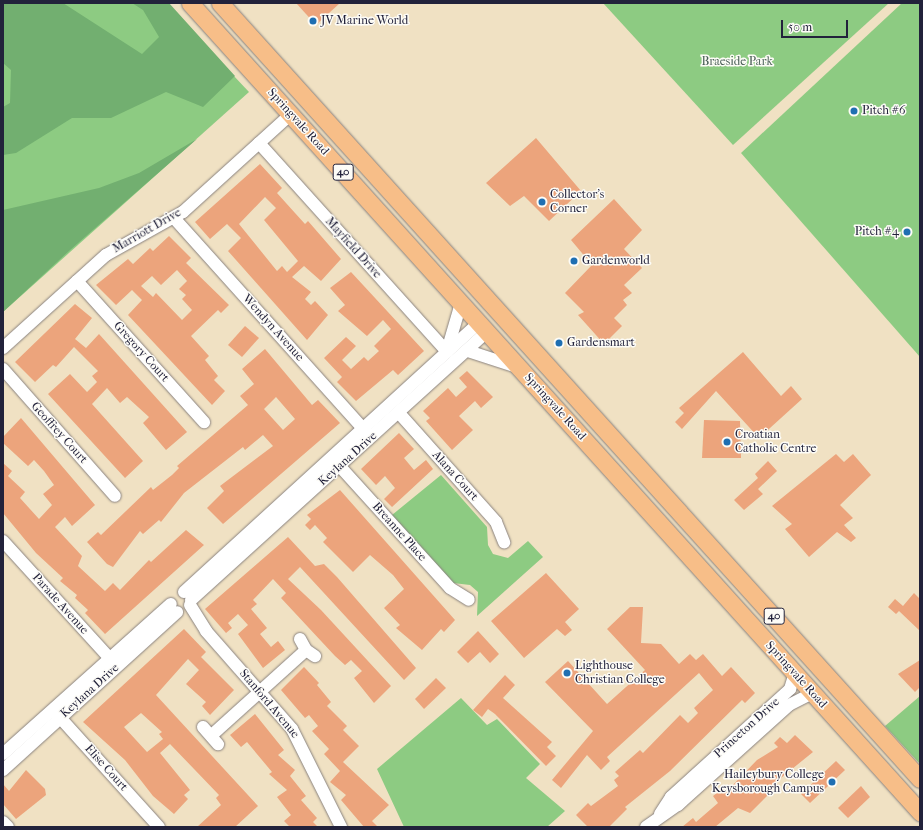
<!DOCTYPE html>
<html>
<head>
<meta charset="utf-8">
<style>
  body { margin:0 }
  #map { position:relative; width:923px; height:830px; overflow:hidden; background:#f0e1c3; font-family:"IM FELL French Canon",serif }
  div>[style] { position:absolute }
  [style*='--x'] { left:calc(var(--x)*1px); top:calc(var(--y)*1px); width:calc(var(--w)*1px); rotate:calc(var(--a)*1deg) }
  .green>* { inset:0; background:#8dcb82 }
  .forest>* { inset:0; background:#72af70 }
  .building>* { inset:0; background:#eca47c }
  .roads { filter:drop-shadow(0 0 1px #89827f) drop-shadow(0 0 1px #89827f) }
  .minor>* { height:12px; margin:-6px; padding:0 6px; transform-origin:6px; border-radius:6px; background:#fff }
  .highway>* { height:17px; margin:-8.5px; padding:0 8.5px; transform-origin:8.5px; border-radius:8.5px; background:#f7be88 }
  .dots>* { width:11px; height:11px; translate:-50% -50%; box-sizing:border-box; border:2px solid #fdfcf7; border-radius:50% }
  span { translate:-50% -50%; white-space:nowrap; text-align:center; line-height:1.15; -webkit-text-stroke:3px #fdfcf7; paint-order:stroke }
  .shield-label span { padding:1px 3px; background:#fdfcf7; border:1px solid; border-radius:3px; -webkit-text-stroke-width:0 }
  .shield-label { font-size:11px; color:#22223b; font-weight:700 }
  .poi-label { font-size:12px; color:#22223b }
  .left { translate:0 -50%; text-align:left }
  .right { translate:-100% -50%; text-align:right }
  .park-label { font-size:12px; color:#475d54 }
  .street-label { font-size:12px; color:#22223b }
  .frame { position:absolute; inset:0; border:4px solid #22223b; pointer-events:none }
  .scale { position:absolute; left:781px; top:20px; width:67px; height:18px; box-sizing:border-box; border:2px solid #22223b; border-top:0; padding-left:5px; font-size:12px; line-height:14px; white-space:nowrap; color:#22223b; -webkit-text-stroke:3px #fdfcf7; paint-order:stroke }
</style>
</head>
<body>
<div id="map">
  <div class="green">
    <i style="clip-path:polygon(3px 3px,165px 3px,249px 92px,3px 312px)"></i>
    <i style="clip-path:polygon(603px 3px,889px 3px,733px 145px)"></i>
    <i style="clip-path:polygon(902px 3px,920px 3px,920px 357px,741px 153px)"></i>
    <i style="clip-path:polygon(441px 475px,487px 527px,488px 545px,493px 554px,508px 558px,528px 541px,543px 557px,477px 616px,478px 592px,470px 585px,453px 583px,392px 515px)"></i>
    <i style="clip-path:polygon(920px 696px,920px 764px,885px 726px)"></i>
    <i style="clip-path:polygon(461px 698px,487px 725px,497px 719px,540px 764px,526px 778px,565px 811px,547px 827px,404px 827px,377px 769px)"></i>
  </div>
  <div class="forest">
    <i style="clip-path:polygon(3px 3px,63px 3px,142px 54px,159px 37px,143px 10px,132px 3px,169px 3px,235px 76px,203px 107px,166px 92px,111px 118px,72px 118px,16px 153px,3px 155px,3px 107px,10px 103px,11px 70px,3px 63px)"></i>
    <i style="clip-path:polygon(197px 139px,69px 251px,3px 312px,3px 210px,99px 188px,139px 173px)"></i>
  </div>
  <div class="building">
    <i style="clip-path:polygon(296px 3px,340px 3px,316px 25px)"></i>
    <i style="clip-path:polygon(536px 138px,581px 191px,549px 221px,524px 196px,510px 206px,486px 183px)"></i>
    <i style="clip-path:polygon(evenodd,260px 164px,282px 188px,277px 193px,295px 213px,305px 224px,308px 221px,341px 259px,321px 281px,304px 266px,292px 277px,311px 292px,305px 299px,311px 305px,315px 301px,328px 315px,307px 340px,228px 251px,241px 238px,227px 224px,210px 239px,195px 222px,260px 164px,265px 197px,276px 208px,264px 220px,298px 261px,287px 272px,282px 266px,277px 271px,239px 224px,265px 197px)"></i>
    <i style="clip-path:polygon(614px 199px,642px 230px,624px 249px,642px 268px,624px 285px,632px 293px,623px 300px,627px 305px,614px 318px,622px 326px,604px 344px,578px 315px,584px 312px,565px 293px,592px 265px,571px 240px)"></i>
    <i style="clip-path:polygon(evenodd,169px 236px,191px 258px,186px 263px,229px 305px,221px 313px,218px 310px,191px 336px,209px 356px,205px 360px,218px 376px,214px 380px,225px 391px,212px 405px,128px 315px,142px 300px,132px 290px,116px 305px,96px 285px,128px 259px,133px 264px,150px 248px,153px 251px,169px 236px,177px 270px,187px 281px,179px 289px,186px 295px,182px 299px,192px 310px,182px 320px,156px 293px,153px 297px,141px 286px,152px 276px,161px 285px,177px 270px)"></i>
    <i style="clip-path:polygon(351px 272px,424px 351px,398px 375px,393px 370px,356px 401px,337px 382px,342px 377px,324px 358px,346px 337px,356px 346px,342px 360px,351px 369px,364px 357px,368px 361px,379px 351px,374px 346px,391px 329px,383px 320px,367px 336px,338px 311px,345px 305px,330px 288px)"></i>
    <i style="clip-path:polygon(75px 304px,92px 318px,75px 339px,86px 348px,99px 334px,187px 432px,166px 450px,143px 423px,149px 417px,127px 397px,120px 403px,107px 388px,92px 404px,143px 461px,125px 478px,48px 394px,70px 374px,87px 392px,97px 382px,92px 376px,98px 371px,74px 347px,56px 367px,53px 365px,35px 382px,15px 362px)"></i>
    <i style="clip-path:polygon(245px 326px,259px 338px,242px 357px,228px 345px)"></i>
    <i style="clip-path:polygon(evenodd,265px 349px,312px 405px,318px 400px,340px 423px,223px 524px,207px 508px,224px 491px,220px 486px,273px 446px,263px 435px,245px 450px,243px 447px,184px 493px,161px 522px,159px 520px,143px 534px,140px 531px,113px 567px,107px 564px,87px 542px,98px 532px,101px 535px,151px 487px,153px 490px,172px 475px,179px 468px,177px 466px,248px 405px,240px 396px,254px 384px,242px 369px,265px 349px,276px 397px,295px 419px,283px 430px,264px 409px,276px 397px)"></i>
    <i style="clip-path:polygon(743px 352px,781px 396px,791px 386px,802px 399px,759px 438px,716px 391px,682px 429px,675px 422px,684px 413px,679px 408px)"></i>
    <i style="clip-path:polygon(467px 371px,493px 397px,481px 408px,475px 401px,459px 416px,473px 430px,452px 450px,426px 421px,430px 418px,423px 411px,448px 388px,456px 397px,467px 387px,459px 378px)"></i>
    <i style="clip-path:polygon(21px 418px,95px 505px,72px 526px,65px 517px,55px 527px,82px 556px,78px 566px,105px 591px,113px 583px,120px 590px,149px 560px,151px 562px,186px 530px,204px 545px,105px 634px,85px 613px,88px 610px,75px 598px,77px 595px,60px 581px,63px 578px,36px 553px,3px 513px,3px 463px,12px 471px,8px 476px,25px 492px,20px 498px,39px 519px,52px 505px,43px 494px,54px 485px,44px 471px,34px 460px,28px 466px,3px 443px,3px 437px)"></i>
    <i style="clip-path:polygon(704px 420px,740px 421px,741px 458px,702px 458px)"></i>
    <i style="clip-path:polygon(399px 433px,414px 449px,404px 458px,414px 470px,426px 460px,433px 469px,392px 507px,384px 499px,395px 488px,385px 476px,376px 485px,361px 469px)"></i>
    <i style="clip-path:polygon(836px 454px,844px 462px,853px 454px,871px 475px,840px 505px,853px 518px,844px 525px,856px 538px,851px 542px,837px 532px,809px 557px,785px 529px,792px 524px,772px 506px)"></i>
    <i style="clip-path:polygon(768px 461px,777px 471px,758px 489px,763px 494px,744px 510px,734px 500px,758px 478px,755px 474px)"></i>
    <i style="clip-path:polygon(340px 490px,455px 620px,444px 632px,441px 629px,422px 650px,396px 628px,400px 625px,384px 608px,404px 589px,393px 575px,370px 555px,353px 572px,323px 542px,327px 538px,315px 525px,310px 530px,305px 525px,311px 519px,307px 515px)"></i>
    <i style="clip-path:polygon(288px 537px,315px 566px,324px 564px,337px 577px,416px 668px,404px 680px,300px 567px,288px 579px,321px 610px,391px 686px,374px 703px,354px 678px,362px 671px,351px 660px,345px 665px,335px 656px,281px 598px,286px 593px,273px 579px,253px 600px,257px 604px,251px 609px,267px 628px,260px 634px,271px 647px,278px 641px,285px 650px,263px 668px,238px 634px,248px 625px,238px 614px,228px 623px,232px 628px,226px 633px,205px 609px)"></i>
    <i style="clip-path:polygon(546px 573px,579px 609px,565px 622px,572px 630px,565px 636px,557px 629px,524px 658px,491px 621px)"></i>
    <i style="clip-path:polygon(914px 593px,920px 599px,920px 631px,899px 611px,896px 614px,888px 607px,895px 599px,903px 606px)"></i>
    <i style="clip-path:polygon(630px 607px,643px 607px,641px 643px,661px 644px,679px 664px,690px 654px,696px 660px,703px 654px,722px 676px,731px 667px,755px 693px,745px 703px,742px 700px,670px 771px,625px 807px,627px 809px,609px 827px,588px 827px,576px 815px,588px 803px,591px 806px,618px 786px,614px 780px,619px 776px,615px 772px,640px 750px,643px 753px,680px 715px,688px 723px,698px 713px,694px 708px,713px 690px,699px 673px,607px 757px,610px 761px,601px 770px,587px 755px,561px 788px,552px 780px,593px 731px,545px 682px,568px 661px,607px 704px,645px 670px,607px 629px)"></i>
    <i style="clip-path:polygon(evenodd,184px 629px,206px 652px,201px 657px,234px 690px,210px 715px,202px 706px,206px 702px,186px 684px,199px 670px,188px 659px,156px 695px,258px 806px,235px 827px,197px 827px,221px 805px,216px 798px,219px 795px,170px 744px,160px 753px,190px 790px,184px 795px,188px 799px,174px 814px,153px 796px,125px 760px,83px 722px,184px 629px,141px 713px,162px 732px,159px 734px,163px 739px,147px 752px,124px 727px,141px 713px)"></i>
    <i style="clip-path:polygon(478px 631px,499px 654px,490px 663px,480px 652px,468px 663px,457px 652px)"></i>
    <i style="clip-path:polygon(920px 660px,920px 687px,915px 692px,898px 674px)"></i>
    <i style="clip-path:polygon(304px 667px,319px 683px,317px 685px,331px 702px,327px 706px,347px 726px,343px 730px,359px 746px,343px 762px,389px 805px,372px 821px,378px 827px,364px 827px,341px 800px,346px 795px,330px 782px,340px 771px,324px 754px,329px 749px,312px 731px,318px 726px,309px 715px,305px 718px,281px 690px)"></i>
    <i style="clip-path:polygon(505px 675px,515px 685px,503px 698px,552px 742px,547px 747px,556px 756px,546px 766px,495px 714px,488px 709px,482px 717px,473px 710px)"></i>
    <i style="clip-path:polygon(436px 678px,446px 688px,424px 709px,415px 699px)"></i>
    <i style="clip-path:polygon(255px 714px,284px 750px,278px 755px,295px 770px,290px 776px,306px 796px,301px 800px,317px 818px,313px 822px,318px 827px,290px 827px,284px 821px,291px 815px,277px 797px,287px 790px,269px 774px,272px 772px,247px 742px,241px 747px,230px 735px)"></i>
    <i style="clip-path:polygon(795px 735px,813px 752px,776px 782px,778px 785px,750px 813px,738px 808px,715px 827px,682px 827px,693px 818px,696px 822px,718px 803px,713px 796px,729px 784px,731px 787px,757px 760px,778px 747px,774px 743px,780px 737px,787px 743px)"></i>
    <i style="clip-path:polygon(836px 761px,845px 770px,810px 803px,801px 794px)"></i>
    <i style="clip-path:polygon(26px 770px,45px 789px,46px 795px,16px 819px,3px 804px,3px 784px,9px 791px)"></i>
    <i style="clip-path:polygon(861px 786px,870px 797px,848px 818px,838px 808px)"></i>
  </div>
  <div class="roads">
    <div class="minor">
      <i style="--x:259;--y:143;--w:281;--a:48"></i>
      <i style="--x:174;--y:218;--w:290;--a:48.1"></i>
      <i style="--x:77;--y:281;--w:190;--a:48"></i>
      <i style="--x:3;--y:348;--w:139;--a:-42.1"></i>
      <i style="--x:106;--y:255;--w:88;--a:-29.2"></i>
      <i style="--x:183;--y:212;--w:146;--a:-42.2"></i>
      <i style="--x:447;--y:351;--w:50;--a:-73.7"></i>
      <i style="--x:468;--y:351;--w:55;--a:18.1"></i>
      <i style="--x:3;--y:369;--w:169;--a:48.6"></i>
      <i style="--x:399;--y:413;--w:146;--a:48.3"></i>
      <i style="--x:496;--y:522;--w:22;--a:68"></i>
      <i style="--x:335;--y:461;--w:171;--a:47.8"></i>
      <i style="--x:450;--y:588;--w:22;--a:32"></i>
      <i style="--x:3;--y:541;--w:166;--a:47.7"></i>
      <i style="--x:184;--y:592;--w:399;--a:-42.4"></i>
      <i style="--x:191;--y:600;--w:399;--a:-42.2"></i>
      <i style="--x:190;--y:605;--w:31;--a:58"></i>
      <i style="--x:206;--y:631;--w:130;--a:48.7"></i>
      <i style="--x:292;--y:729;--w:110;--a:63.4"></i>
      <i style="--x:300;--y:639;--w:13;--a:61"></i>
      <i style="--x:306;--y:650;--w:11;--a:34"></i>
      <i style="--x:55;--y:712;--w:155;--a:47.9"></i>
      <i style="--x:203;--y:727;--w:23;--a:49"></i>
      <i style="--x:213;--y:734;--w:125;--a:-42.1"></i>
      <i style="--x:3;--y:754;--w:225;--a:-41.8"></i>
      <i style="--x:3;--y:770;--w:235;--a:-42.2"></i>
      <i style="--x:660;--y:814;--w:20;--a:-57"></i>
      <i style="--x:671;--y:797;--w:161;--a:-42.2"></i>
      <i style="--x:790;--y:689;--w:17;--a:-73"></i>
      <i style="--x:3;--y:822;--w:7;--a:45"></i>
      <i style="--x:646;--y:827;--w:39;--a:-35"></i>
      <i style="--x:678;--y:805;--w:149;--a:-42"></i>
      <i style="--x:789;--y:705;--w:27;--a:-27"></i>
    </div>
    <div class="highway">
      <i style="--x:190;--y:3;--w:1090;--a:47.94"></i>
      <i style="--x:220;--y:3;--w:1045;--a:47.95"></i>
    </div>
  </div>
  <div class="dots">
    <i style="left:313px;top:21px;background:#1f6fb2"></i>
    <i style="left:854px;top:111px;background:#1f6fb2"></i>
    <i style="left:542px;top:202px;background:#1f6fb2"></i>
    <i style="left:907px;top:232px;background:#1f6fb2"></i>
    <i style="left:574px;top:261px;background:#1f6fb2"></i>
    <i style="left:559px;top:343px;background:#1f6fb2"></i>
    <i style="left:727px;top:442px;background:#1f6fb2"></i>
    <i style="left:567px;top:673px;background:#1f6fb2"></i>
    <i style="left:832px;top:782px;background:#1f6fb2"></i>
  </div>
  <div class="shield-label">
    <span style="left:343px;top:172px">40</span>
    <span style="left:774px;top:616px">40</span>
  </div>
  <div class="poi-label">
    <span class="left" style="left:321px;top:21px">JV Marine World</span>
    <span class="left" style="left:862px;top:111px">Pitch #6</span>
    <span class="left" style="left:550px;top:202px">Collector's<br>Corner</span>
    <span class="right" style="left:899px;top:232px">Pitch #4</span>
    <span class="left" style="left:582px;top:261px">Gardenworld</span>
    <span class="left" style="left:567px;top:343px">Gardensmart</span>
    <span class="left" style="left:735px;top:442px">Croatian<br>Catholic Centre</span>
    <span class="left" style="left:575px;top:673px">Lighthouse<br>Christian College</span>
    <span class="right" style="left:824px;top:782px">Haileybury College<br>Keysborough Campus</span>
  </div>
  <div class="park-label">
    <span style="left:737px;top:62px">Braeside Park</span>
  </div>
  <div class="street-label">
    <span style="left:298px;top:122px;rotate:48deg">Springvale Road</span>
    <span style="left:147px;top:231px;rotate:-30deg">Marriott Drive</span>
    <span style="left:353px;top:248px;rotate:48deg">Mayfield Drive</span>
    <span style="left:273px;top:328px;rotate:48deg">Wendyn Avenue</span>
    <span style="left:141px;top:352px;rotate:48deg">Gregory Court</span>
    <span style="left:555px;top:407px;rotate:48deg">Springvale Road</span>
    <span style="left:59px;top:433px;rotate:48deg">Geoffrey Court</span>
    <span style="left:348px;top:459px;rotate:-42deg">Keylana Drive</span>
    <span style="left:455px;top:476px;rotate:48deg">Alana Court</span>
    <span style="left:399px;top:532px;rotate:48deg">Breanne Place</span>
    <span style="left:60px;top:604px;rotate:48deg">Parade Avenue</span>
    <span style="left:796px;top:675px;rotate:48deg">Springvale Road</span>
    <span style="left:90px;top:691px;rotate:-42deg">Keylana Drive</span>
    <span style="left:269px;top:704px;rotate:50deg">Stanford Avenue</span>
    <span style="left:747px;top:728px;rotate:-42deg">Princeton Drive</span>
    <span style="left:106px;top:768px;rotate:48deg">Elise Court</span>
  </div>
  <div class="frame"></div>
  <div class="scale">50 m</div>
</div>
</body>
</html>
